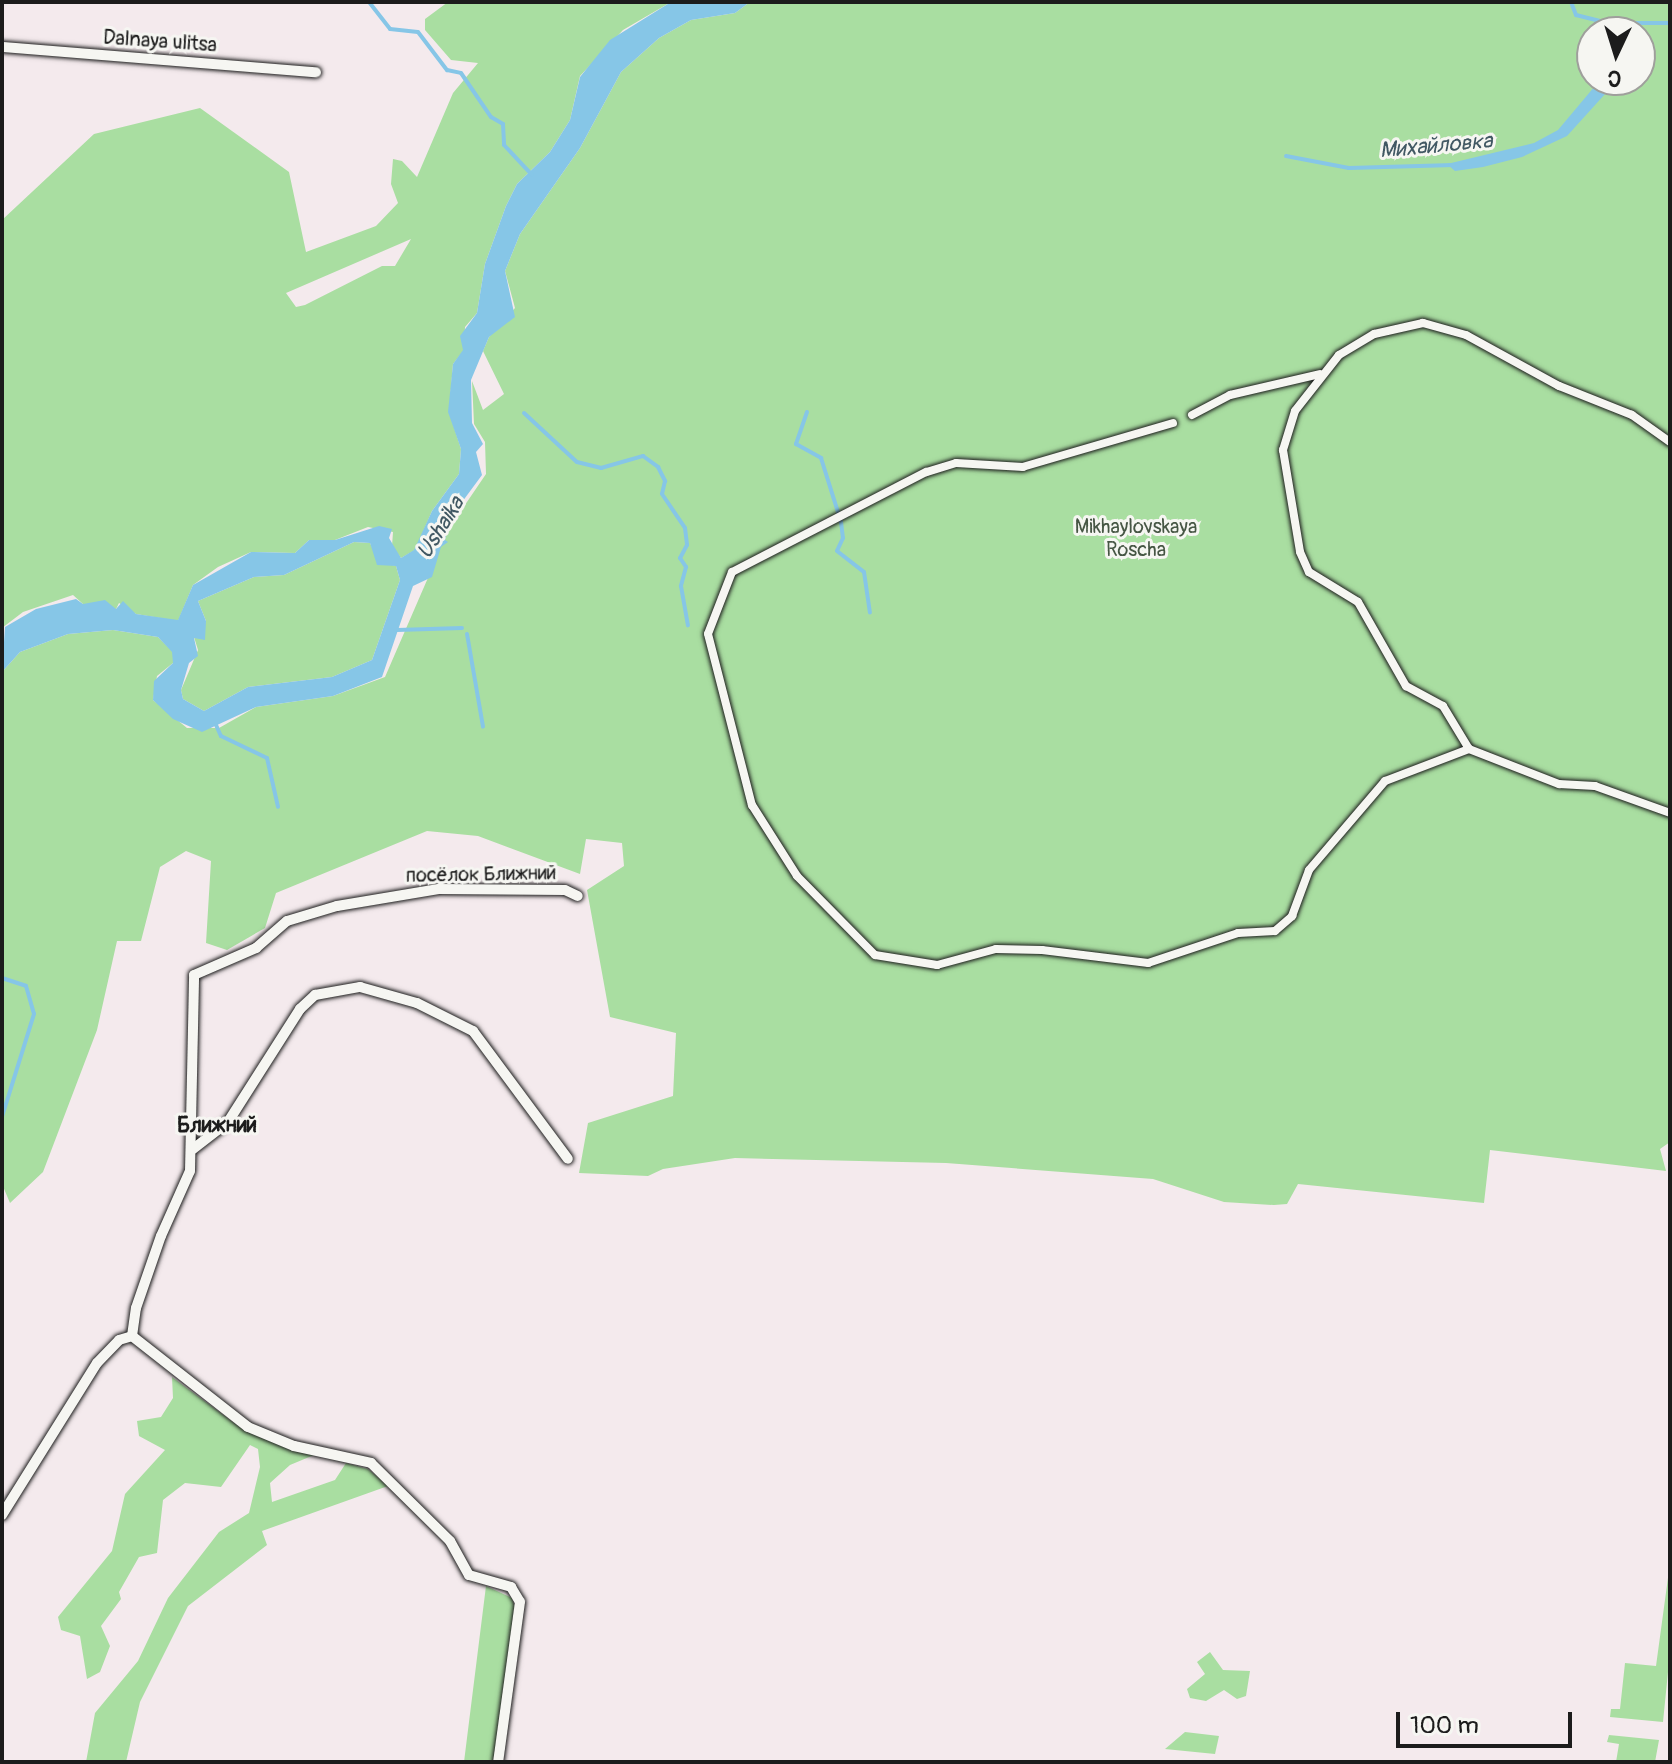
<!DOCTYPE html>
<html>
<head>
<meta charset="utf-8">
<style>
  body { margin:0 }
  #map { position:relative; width:1672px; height:1764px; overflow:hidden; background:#f4eaed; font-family:Pangolin,sans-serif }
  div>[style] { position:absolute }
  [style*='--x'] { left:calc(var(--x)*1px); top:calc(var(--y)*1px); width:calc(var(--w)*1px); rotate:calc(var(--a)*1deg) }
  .green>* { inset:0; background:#a9dea1 }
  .water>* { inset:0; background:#86c6e7 }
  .stream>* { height:4px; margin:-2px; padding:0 2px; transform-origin:2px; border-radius:2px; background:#86c6e7 }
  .roads { filter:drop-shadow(0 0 2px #1c1c1c) drop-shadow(0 0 2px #1c1c1c) }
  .pedestrian>* { height:8px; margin:-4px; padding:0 4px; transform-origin:4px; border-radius:4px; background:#f6f6f2 }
  .minor>* { height:10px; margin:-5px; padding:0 5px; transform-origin:5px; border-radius:5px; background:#f6f6f2 }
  span { translate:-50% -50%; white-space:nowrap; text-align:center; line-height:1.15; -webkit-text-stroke:6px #f6f6f2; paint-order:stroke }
  .street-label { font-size:20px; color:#1c1c1c }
  .park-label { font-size:20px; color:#465644 }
  .water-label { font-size:22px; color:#415863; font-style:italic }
  .neighbourhood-label { font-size:22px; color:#1c1c1c; font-weight:700 }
  .frame { position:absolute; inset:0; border:4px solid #1c1c1c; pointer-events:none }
  .north { position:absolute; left:1576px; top:16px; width:80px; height:80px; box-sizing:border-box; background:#f6f6f2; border:2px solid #9f9f9c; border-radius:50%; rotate:184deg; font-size:22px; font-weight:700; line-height:32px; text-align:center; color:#1c1c1c }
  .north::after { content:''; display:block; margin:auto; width:28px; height:36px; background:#1c1c1c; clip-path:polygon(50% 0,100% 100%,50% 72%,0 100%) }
  .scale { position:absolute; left:1396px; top:1712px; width:176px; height:36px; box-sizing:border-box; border:4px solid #1c1c1c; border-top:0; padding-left:10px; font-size:24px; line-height:28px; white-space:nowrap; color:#1c1c1c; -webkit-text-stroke:6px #f6f6f2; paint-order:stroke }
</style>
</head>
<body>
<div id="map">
  <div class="green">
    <i style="clip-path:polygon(evenodd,448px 2px,671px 2px,623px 30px,580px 76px,570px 120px,550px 152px,517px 184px,506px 206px,485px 264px,477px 313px,465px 327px,464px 350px,453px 364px,449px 412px,461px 449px,459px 474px,432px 511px,415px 550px,401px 558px,392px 546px,393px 532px,368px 527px,335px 540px,309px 540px,295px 553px,251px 552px,218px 567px,193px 585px,178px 621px,136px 614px,119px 603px,116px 609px,83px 604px,73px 595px,23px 612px,2px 628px,2px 220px,94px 134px,200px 108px,289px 172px,306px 252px,376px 226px,398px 203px,391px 184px,393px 159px,402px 161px,417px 177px,453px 93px,478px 63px,451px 60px,425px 30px,425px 19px,448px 2px,411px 239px,395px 266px,382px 266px,305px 305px,296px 307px,286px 293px,411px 239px)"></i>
    <i style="clip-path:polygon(evenodd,750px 2px,1670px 2px,1670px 1142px,1660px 1149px,1666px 1171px,1490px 1150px,1484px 1203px,1298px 1184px,1287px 1204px,1274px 1205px,1224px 1202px,1153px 1179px,946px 1163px,735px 1158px,663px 1169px,648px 1176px,579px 1173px,588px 1123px,673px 1096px,676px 1033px,610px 1017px,587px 890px,624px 866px,622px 843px,586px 839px,580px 874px,478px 836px,427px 831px,276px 893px,265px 928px,227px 950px,206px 943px,211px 861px,186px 851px,160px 867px,141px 941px,117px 941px,97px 1030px,43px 1172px,10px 1203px,2px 1184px,2px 672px,20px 652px,68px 634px,113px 630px,158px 637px,173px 652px,173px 663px,157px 676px,153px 700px,187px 728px,219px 728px,256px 707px,333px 696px,385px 677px,437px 557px,435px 549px,486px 474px,485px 442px,474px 424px,472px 381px,483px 410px,504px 394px,483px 351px,489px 337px,515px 308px,505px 271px,520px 234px,580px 148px,621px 72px,659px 38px,691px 20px,735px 13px,750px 2px,1592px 32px,1640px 32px,1640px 80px,1592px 80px,1592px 32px)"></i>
    <i style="clip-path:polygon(354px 542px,370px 543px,378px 561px,396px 566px,400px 580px,372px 660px,332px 677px,248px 687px,204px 711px,183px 699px,181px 690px,198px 650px,194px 637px,206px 621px,198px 601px,254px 577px,284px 575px)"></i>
    <i style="clip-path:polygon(172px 1377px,245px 1431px,314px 1455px,290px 1465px,270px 1483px,272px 1502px,335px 1480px,346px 1463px,368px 1469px,388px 1486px,262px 1531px,267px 1545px,188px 1606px,140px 1702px,126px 1762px,86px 1762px,95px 1713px,138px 1661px,168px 1598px,219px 1532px,249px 1513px,260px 1467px,258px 1449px,250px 1445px,221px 1487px,185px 1483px,163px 1500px,157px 1553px,139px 1557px,119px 1592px,121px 1599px,101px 1626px,110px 1646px,100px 1672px,87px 1679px,80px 1636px,61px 1630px,58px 1617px,112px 1551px,125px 1494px,165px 1450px,139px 1436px,137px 1421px,161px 1417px,173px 1398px)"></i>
    <i style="clip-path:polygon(1670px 1563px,1670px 1652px,1663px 1722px,1610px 1717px,1611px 1709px,1620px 1709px,1625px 1663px,1656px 1666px)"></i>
    <i style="clip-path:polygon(486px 1586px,512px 1598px,515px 1608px,495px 1762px,464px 1762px)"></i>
    <i style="clip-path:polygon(1210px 1652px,1223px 1670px,1250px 1671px,1246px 1696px,1237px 1699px,1224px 1690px,1206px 1701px,1190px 1698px,1187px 1689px,1205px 1674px,1197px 1662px)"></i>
    <i style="clip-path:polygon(1185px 1732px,1219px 1736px,1215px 1754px,1165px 1749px)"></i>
    <i style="clip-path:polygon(1609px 1735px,1659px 1740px,1655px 1762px,1616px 1762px,1619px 1744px,1607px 1742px)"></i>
  </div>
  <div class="water">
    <i style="clip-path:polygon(evenodd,671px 2px,750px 2px,735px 13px,691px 20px,659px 38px,621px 72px,580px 148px,520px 234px,505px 271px,515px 317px,489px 337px,471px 380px,472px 423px,483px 444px,476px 452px,482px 475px,451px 517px,445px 540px,448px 542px,441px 547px,432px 577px,413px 586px,382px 677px,333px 696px,256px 707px,202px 732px,173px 719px,153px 700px,154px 681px,173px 663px,172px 652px,158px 637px,113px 630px,68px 634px,20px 652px,2px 672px,5px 627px,36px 609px,76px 599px,83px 604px,105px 600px,116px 609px,123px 601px,136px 614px,178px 620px,193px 585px,251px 552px,295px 553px,309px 540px,335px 540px,379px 526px,392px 529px,389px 538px,401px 558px,414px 550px,432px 511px,459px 474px,461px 449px,448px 412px,453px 364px,463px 350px,460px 336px,477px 313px,485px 264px,506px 206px,517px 184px,550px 152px,570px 120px,580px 77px,610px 40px,671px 2px,354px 542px,370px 543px,377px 565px,396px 566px,400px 580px,372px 660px,332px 677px,248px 687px,204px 711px,183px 699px,181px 690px,189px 663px,198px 656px,194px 638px,205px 640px,206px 621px,198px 601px,254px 577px,284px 575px,354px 542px)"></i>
    <i style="clip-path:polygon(1600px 80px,1615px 83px,1567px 136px,1522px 157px,1483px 167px,1455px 171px,1447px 164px,1534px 143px,1558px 130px)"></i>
  </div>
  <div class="stream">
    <i style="--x:369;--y:2;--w:34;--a:52"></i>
    <i style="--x:390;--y:29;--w:28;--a:6"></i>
    <i style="--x:418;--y:32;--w:48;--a:52.7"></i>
    <i style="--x:447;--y:70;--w:14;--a:12"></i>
    <i style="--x:461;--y:73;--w:53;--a:55.7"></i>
    <i style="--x:491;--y:117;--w:14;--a:30"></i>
    <i style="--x:503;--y:124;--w:21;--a:87"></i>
    <i style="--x:504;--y:145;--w:41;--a:47"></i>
    <i style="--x:1571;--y:2;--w:14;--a:69"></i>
    <i style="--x:1576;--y:15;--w:33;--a:14"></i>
    <i style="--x:1608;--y:23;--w:11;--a:52"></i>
    <i style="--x:1608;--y:23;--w:62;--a:0"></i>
    <i style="--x:1286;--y:156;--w:64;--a:10.8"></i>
    <i style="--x:1349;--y:168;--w:105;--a:-1.6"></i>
    <i style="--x:807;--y:412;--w:34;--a:109"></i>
    <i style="--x:796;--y:444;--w:29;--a:29"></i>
    <i style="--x:821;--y:458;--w:67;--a:72.6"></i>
    <i style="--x:841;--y:522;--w:16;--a:83"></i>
    <i style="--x:843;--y:538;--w:14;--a:115"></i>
    <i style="--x:837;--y:551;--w:34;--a:38"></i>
    <i style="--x:864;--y:572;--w:41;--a:81.7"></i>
    <i style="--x:524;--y:413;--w:72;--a:42.8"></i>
    <i style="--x:577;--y:462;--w:25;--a:14"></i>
    <i style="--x:601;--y:468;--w:44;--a:-15.9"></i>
    <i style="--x:643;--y:456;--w:19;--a:36"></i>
    <i style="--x:658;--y:467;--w:16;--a:63"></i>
    <i style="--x:665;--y:481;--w:13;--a:103"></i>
    <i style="--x:662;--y:494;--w:41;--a:55.9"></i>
    <i style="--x:685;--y:528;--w:17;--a:83"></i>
    <i style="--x:687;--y:545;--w:15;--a:118"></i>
    <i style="--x:680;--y:558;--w:11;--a:56"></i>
    <i style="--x:686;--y:567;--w:20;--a:105"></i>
    <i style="--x:681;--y:586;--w:40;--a:80"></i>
    <i style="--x:397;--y:630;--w:65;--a:-1.8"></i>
    <i style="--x:467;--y:634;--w:94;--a:80.2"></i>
    <i style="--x:216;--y:725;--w:12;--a:66"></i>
    <i style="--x:221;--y:736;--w:51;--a:25.6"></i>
    <i style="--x:267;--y:758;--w:50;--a:77.3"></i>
    <i style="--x:2;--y:978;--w:25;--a:18"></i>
    <i style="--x:26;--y:986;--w:29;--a:74"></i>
    <i style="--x:34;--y:1014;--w:108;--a:107.3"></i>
  </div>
  <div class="roads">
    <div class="pedestrian">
      <i style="--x:1192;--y:415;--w:43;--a:-27.8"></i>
      <i style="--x:1230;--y:395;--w:92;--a:-13.1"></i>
      <i style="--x:1173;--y:423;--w:156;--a:163.7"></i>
      <i style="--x:1023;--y:467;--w:67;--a:-176.6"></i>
      <i style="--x:956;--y:463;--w:31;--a:163"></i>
      <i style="--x:926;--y:472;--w:218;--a:152.7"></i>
      <i style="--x:732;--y:572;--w:66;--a:111.2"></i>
      <i style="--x:708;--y:634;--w:177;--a:75.6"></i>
      <i style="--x:752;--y:805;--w:84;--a:57.6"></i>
      <i style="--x:797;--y:876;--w:111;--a:45.4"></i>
      <i style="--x:875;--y:955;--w:63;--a:9.2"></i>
      <i style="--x:937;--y:965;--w:61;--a:-15.2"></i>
      <i style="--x:996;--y:949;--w:46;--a:1.2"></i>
      <i style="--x:1042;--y:950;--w:107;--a:7"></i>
      <i style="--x:1148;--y:963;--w:95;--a:-18.4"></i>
      <i style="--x:1238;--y:933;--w:37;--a:-3"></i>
      <i style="--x:1275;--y:931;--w:23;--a:-41"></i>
      <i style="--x:1292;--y:916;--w:49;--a:-69.7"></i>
      <i style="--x:1309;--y:870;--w:117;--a:-49.5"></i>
      <i style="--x:1385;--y:781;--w:90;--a:-20.9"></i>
      <i style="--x:1670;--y:442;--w:47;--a:-144.6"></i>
      <i style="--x:1632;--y:415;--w:79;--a:-158.3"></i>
      <i style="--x:1559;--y:386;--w:106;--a:-151.3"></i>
      <i style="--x:1466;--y:335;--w:45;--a:-164.4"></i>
      <i style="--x:1423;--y:323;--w:50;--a:167.3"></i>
      <i style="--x:1374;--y:334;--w:41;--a:149"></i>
      <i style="--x:1339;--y:355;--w:71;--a:128.2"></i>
      <i style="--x:1295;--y:411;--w:41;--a:107.1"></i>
      <i style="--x:1283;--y:450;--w:103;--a:80.5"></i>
      <i style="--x:1300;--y:552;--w:22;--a:66"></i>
      <i style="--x:1309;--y:572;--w:57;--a:31.5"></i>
      <i style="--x:1358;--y:602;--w:97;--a:60.3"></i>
      <i style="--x:1406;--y:686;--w:42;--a:28.4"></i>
      <i style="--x:1443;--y:706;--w:50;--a:58.8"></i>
      <i style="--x:1469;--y:749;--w:97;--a:21.3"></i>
      <i style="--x:1559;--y:784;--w:36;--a:3"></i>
      <i style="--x:1595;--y:786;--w:80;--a:19.8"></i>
    </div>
    <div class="minor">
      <i style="--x:2;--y:47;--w:315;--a:4.6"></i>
      <i style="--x:193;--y:1149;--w:44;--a:-37.6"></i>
      <i style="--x:228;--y:1122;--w:134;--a:-57.5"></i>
      <i style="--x:300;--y:1009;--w:21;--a:-43"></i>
      <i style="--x:315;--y:995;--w:46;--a:-10.1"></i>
      <i style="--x:360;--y:987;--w:59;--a:15.7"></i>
      <i style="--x:417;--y:1003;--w:63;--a:26.6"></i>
      <i style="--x:473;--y:1031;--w:159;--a:53.4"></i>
      <i style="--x:132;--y:1336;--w:28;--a:-82"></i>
      <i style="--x:136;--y:1308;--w:76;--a:-70.9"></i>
      <i style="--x:161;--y:1236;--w:71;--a:-66"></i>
      <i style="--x:190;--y:1171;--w:196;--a:-88.8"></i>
      <i style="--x:194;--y:975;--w:68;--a:-23.5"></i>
      <i style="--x:256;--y:948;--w:41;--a:-41.1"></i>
      <i style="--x:287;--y:921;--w:52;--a:-16.7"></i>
      <i style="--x:337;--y:906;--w:103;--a:-9.5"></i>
      <i style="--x:439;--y:889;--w:126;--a:0.5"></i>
      <i style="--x:565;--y:890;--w:14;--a:25"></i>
      <i style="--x:132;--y:1336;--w:147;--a:38.1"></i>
      <i style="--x:248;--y:1427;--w:50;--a:22.4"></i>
      <i style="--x:294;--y:1446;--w:79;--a:12.4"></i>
      <i style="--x:371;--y:1463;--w:111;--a:44.6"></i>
      <i style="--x:450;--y:1541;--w:39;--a:61"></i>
      <i style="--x:469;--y:1575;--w:44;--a:15.9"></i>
      <i style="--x:511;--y:1587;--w:17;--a:59"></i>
      <i style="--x:520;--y:1602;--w:162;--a:97.8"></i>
      <i style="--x:2;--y:1515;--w:179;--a:-58"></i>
      <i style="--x:97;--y:1363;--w:32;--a:-46"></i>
      <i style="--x:119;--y:1340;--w:14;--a:-17"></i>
    </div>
  </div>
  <div class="street-label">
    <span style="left:160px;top:41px;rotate:4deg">Dalnaya ulitsa</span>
    <span style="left:481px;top:874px;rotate:-1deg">посёлок Ближний</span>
  </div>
  <div class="park-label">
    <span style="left:1136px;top:538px">Mikhaylovskaya<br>Roscha</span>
  </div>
  <div class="water-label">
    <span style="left:1436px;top:146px;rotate:-5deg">Михайловка</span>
    <span style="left:441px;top:528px;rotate:-58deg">Ushaika</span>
  </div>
  <div class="neighbourhood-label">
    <span style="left:217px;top:1126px">Ближний</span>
  </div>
  <div class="frame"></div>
  <div class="north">С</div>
  <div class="scale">100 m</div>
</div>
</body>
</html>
